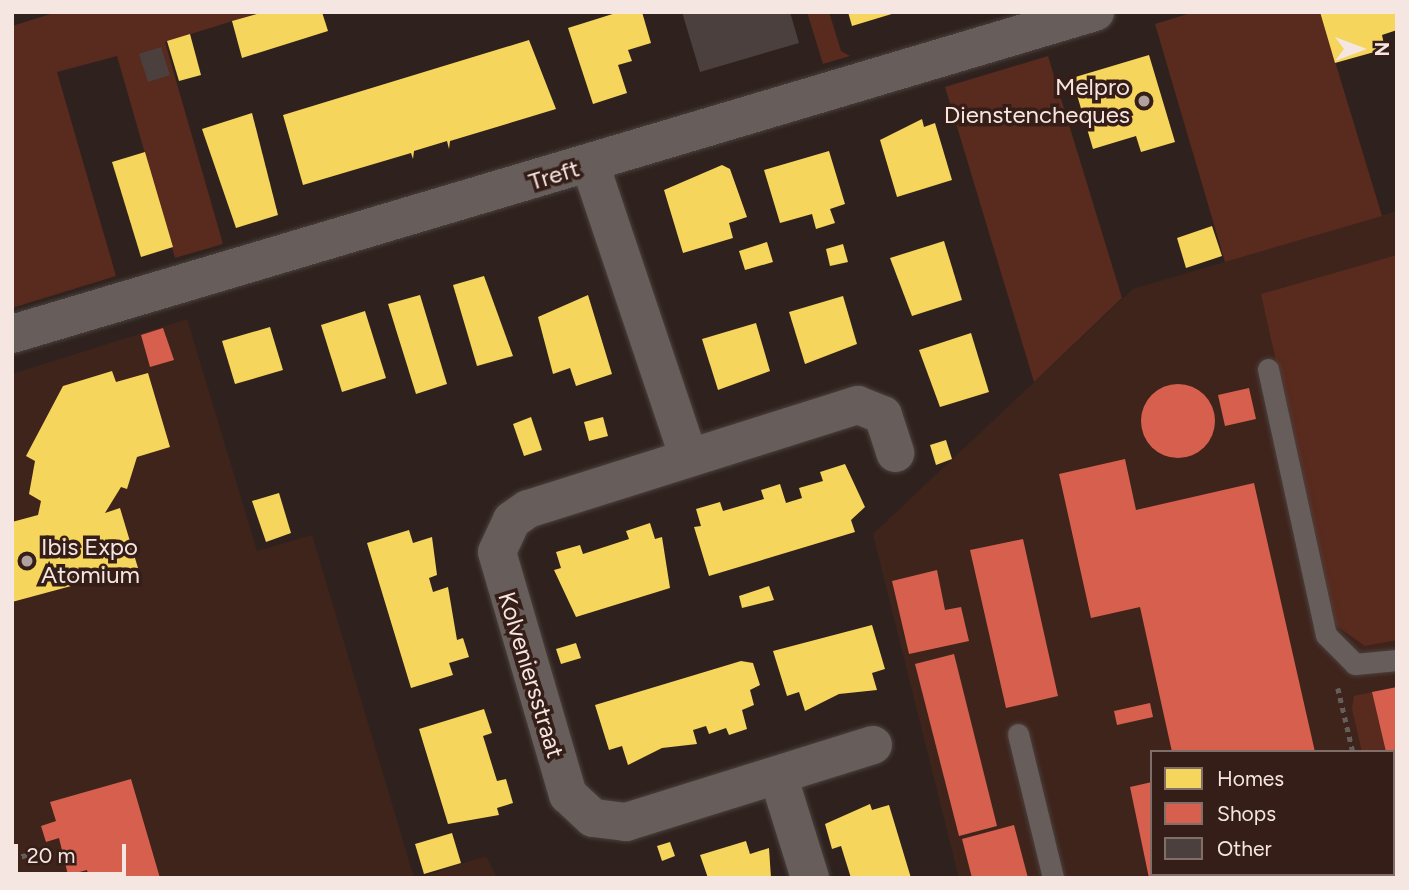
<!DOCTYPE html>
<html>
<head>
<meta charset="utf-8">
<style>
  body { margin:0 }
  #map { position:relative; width:1409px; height:890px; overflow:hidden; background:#2f221e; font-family:Figtree,sans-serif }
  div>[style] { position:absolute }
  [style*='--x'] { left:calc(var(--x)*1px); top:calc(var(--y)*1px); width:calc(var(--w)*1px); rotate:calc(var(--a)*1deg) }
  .built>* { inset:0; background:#3f241c }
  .green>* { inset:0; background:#592a1e }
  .homes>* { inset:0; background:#f6d55c }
  .shops>* { inset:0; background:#d6604d }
  .round { border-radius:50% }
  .building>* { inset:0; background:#4b403d }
  .path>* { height:4.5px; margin-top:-2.25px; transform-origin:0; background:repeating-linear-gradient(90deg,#665e5a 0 5px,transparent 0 10px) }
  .roads { filter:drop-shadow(0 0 2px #4b403d) drop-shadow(0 0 2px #4b403d) }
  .lane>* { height:21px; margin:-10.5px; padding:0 10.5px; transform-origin:10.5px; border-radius:10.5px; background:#675d5a }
  .street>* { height:38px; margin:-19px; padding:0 19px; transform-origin:19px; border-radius:19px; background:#675d5a }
  .dots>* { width:19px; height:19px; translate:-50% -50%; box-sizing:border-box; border:4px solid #351e18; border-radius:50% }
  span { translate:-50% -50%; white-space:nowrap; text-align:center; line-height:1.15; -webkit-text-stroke:7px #351e18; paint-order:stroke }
  .poi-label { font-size:24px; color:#f6e6e1 }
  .right { translate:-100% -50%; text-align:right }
  .left { translate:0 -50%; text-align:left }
  .street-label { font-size:24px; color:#f6e6e1 }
  .frame { position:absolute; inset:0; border:14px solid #f6e6e1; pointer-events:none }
  .legend { position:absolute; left:1150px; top:750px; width:245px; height:126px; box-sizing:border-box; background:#351e18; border:2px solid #826e68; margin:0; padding:9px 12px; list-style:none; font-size:21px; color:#f6e6e1 }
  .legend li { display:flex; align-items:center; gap:14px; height:35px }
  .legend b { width:35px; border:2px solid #826e68 }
  .north { position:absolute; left:1325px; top:14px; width:70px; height:70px; -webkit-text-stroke:5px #351e18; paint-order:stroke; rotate:90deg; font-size:19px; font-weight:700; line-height:28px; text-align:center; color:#f6e6e1 }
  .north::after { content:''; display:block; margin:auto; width:24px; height:32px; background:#f6e6e1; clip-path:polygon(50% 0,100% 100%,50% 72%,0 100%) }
  .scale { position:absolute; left:14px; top:844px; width:112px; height:32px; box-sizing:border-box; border:4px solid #f6e6e1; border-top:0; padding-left:9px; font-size:21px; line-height:24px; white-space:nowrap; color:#f6e6e1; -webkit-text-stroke:5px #351e18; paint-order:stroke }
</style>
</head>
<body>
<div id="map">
  <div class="built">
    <i style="clip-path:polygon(evenodd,1397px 211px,1397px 878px,959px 878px,873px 534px,1133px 289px,1397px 211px,1152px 752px,1393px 752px,1393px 874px,1152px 874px,1152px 752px)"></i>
    <i style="clip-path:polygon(187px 319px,257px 551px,312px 535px,414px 878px,12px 878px,12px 374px)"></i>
    <i style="clip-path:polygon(486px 856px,497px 878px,418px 878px)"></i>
  </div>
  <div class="green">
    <i style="clip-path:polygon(57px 12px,262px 12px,165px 42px,223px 244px,175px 258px,117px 56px,57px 72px,116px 276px,12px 308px,12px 26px)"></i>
    <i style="clip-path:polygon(807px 12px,829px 12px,841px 51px,850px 56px,823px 64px)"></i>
    <i style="clip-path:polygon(1194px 12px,1320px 12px,1382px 216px,1225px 262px,1155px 24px)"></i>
    <i style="clip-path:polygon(1048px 56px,1122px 298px,1034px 382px,945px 87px)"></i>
    <i style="clip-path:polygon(1397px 255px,1397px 640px,1365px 646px,1335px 625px,1261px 294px)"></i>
    <i style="clip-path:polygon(1372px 692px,1386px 752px,1362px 752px,1352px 709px,1354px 696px)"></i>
    <i style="clip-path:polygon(1393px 784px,1397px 878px,1379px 878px,1393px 874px)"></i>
  </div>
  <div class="homes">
    <i style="clip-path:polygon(264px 12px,322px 12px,328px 31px,242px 58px,232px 21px)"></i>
    <i style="clip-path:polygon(619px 12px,642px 12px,651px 43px,628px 50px,632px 61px,618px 65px,627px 93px,593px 104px,568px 28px)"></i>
    <i style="clip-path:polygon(848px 12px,895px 12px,895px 13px,852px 26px)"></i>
    <i style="clip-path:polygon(1320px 12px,1397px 12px,1397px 30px,1382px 35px,1385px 49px,1335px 63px)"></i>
    <i style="clip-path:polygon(190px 34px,201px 75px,179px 81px,167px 41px)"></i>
    <i style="clip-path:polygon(529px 40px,556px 109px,450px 141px,449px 149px,447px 141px,414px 151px,413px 159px,411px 153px,303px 185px,283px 115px)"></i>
    <i style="clip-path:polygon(1149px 55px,1175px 142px,1141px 152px,1136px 136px,1093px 149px,1072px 78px)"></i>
    <i style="clip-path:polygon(252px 113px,278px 215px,236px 228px,202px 129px)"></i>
    <i style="clip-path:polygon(922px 119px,924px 127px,935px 123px,952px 180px,897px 197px,880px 140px)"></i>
    <i style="clip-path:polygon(829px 151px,845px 204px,830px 209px,835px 223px,816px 229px,812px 214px,780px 223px,764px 170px)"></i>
    <i style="clip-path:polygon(145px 152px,173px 247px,141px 257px,112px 162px)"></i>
    <i style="clip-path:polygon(722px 165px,730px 169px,747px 217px,729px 223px,733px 238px,683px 253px,664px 190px)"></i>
    <i style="clip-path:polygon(1212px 226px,1222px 256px,1186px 268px,1177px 238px)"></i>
    <i style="clip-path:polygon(944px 241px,962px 300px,912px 316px,890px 258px)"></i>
    <i style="clip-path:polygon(767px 242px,773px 262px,745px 270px,739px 251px)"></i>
    <i style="clip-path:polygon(843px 244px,848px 262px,830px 266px,826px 249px)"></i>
    <i style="clip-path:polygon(484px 276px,513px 356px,477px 366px,453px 285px)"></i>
    <i style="clip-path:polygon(420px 295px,447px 384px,416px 394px,388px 304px)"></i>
    <i style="clip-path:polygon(588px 295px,612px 374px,576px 386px,570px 368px,553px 374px,538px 317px)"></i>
    <i style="clip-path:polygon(843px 296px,857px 344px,805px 364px,789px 312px)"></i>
    <i style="clip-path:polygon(365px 311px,386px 378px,342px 392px,321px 325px)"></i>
    <i style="clip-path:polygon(756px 323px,770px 371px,718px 390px,702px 339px)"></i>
    <i style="clip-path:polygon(270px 327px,283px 370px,235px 384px,222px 341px)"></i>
    <i style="clip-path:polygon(971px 333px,989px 392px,940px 407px,919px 350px)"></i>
    <i style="clip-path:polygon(112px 371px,116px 382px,148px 373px,170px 447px,137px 457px,127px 489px,121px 487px,105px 513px,120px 508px,138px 568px,12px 602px,12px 522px,38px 515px,41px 501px,29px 494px,35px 461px,26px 456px,63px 386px)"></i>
    <i style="clip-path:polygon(531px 417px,542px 450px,524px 456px,513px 424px)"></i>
    <i style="clip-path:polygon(603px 417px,608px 436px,589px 441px,584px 422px)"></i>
    <i style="clip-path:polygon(946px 440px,952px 459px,936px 465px,930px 445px)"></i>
    <i style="clip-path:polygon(845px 464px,865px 507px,851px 520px,855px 532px,709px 576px,694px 527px,701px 526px,696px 509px,720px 502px,723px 511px,764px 499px,761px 490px,780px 484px,786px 503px,802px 498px,799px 488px,823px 481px,820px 472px)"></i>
    <i style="clip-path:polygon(279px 493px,291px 533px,266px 542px,252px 501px)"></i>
    <i style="clip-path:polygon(650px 523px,655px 539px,662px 537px,670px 588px,576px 617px,554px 570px,561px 568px,556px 552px,580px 545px,583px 554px,629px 539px,626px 531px)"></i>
    <i style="clip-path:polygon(409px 530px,413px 543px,432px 537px,437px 575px,429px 578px,433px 592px,448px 587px,457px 640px,463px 638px,469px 657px,449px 663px,453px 675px,411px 688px,367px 543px)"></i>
    <i style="clip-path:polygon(769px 586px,774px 600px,742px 608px,739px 596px)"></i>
    <i style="clip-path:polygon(872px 625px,885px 669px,872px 673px,877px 690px,839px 694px,805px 711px,799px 692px,787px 696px,773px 651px)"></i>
    <i style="clip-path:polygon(576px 643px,581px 658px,561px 664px,556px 649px)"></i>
    <i style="clip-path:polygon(741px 661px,753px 663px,760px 685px,750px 690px,754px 705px,742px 710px,747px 729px,729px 735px,726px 728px,709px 734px,706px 726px,693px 730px,697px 744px,662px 748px,628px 765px,622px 746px,609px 750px,595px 705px)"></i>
    <i style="clip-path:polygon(484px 709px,492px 733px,483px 736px,497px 781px,506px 779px,513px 803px,497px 808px,499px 815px,448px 824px,419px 729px)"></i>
    <i style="clip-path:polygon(870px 804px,872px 810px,889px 805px,911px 878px,851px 878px,841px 846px,832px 849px,825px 824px)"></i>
    <i style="clip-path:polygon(452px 833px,461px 863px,424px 874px,415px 844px)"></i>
    <i style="clip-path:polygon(746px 841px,750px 854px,769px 848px,771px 878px,708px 878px,700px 855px)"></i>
    <i style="clip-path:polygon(670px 842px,675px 856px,662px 861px,657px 846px)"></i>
  </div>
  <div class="shops">
    <i style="clip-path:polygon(163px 328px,174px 360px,150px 367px,141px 335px)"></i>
    <i class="round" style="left:1141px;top:384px;width:74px;height:74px"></i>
    <i style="clip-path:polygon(1249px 388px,1256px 419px,1225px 426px,1218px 395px)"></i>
    <i style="clip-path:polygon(1125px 459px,1136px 510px,1254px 483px,1315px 752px,1172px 752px,1140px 607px,1091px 618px,1059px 474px)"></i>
    <i style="clip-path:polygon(1023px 539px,1058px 696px,1006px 708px,970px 550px)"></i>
    <i style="clip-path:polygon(937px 570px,945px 610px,961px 607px,969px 641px,909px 654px,892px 581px)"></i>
    <i style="clip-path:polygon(954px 654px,997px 826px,959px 836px,915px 664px)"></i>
    <i style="clip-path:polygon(1397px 687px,1397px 794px,1396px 794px,1393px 752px,1386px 752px,1372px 692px)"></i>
    <i style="clip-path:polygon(1150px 703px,1153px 717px,1117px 725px,1114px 711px)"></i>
    <i style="clip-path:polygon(131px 779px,160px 878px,89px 878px,87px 870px,68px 875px,59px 838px,46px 842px,41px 826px,56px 821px,50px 802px)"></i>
    <i style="clip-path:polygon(1152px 782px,1152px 874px,1326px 875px,1149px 878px,1130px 787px)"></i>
    <i style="clip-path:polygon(1014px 825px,1028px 878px,972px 878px,962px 839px)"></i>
  </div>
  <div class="building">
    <i style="clip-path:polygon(682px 12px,790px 12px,799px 43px,700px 72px)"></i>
    <i style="clip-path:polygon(161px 47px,170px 75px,148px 82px,139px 54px)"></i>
  </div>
  <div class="path">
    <i style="--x:1338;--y:688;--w:66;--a:76.8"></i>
    <i style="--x:12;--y:859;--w:26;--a:-16"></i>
    <i style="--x:1368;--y:874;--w:4;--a:76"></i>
  </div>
  <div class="roads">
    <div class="lane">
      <i style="--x:1268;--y:369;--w:272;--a:77.7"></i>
      <i style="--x:1326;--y:635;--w:41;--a:45"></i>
      <i style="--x:1355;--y:664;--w:42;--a:-5.4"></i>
      <i style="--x:1018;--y:734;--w:148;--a:76.3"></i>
    </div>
    <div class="street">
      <i style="--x:590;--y:164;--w:310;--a:71.4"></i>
      <i style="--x:12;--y:334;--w:1130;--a:-16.56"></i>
      <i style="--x:873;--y:745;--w:259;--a:162.7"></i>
      <i style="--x:626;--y:822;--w:33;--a:-173"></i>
      <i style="--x:593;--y:818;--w:34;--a:-137"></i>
      <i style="--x:568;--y:795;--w:253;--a:-106.3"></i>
      <i style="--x:497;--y:552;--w:35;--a:-65"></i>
      <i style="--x:512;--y:520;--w:19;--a:-35"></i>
      <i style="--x:528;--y:509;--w:346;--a:-17.5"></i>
      <i style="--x:858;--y:405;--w:27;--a:22"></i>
      <i style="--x:883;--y:415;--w:40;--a:72"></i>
      <i style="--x:778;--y:775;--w:108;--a:72.7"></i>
    </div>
  </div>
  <div class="dots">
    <i style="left:1144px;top:101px;background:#b0a19d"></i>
    <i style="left:27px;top:561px;background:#b0a19d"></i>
  </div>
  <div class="poi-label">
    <span class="right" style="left:1130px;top:101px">Melpro<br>Dienstencheques</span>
    <span class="left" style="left:41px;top:561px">Ibis Expo<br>Atomium</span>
  </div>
  <div class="street-label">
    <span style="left:554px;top:175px;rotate:-17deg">Treft</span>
    <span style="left:531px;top:675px;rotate:73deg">Kolveniersstraat</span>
  </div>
  <div class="frame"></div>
  <ul class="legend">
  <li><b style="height:19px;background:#f6d55c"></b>Homes</li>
  <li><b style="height:19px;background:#d6604d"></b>Shops</li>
  <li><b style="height:19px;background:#4b403d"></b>Other</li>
  </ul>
  <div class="north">N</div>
  <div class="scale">20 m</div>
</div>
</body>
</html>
